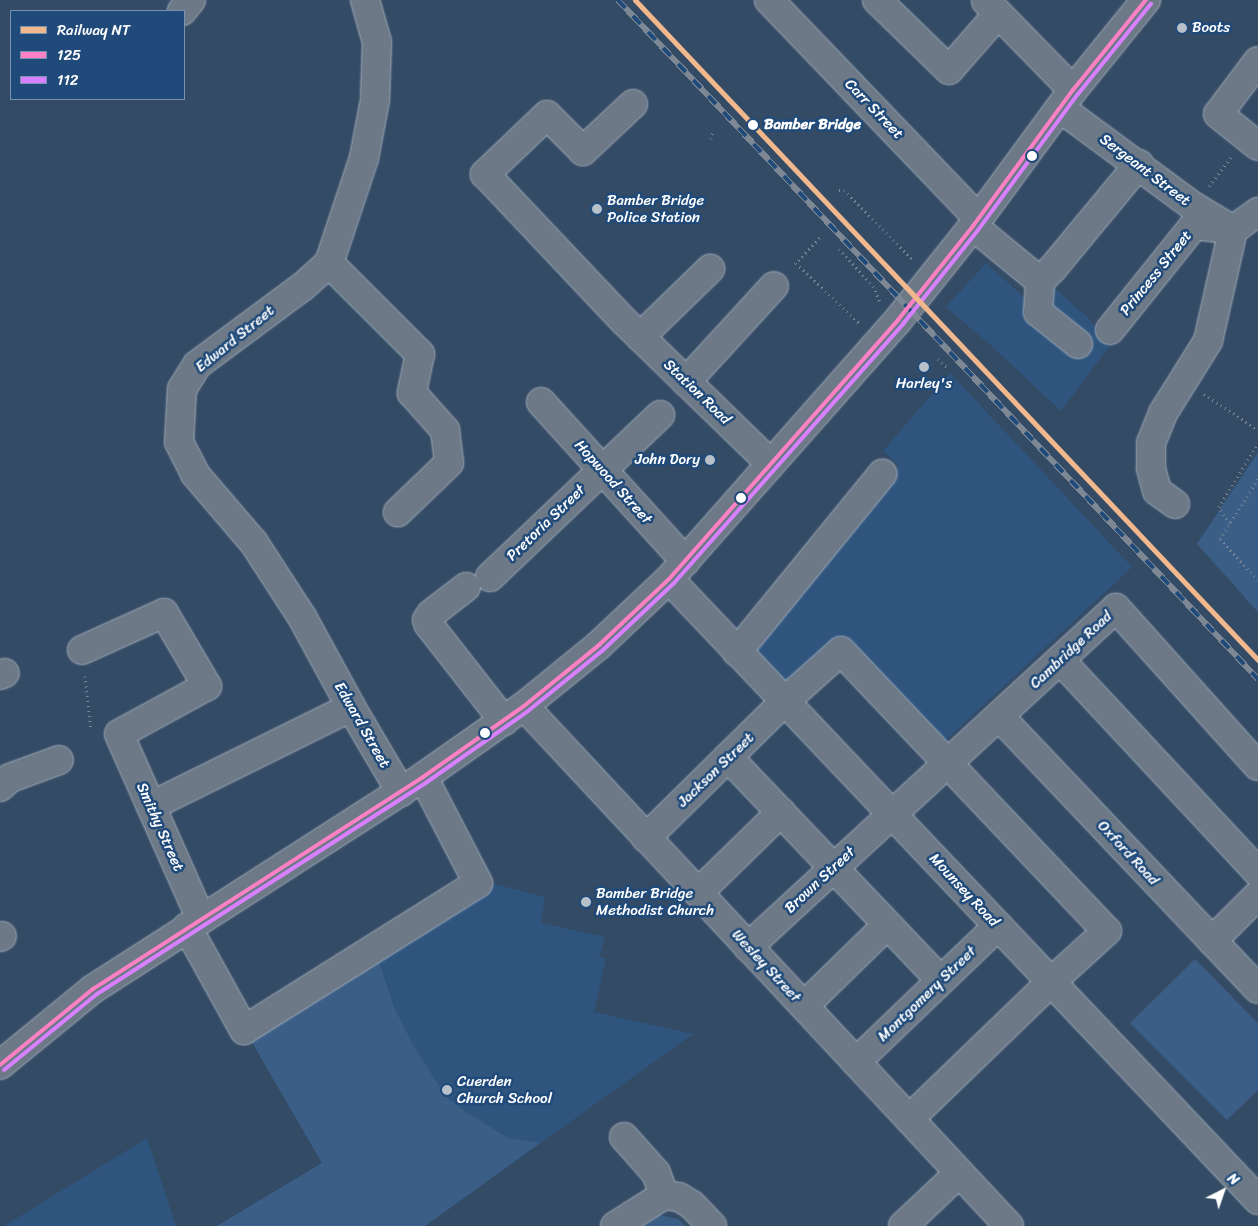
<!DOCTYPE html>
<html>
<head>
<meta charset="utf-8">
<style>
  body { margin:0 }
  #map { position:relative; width:1258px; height:1226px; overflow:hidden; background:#344b65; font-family:Sriracha,sans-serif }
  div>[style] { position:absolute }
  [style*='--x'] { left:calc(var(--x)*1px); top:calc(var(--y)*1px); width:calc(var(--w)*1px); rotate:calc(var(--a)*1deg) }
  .built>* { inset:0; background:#2f557f }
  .green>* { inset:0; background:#3b5e86 }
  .path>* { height:3px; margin-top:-1.5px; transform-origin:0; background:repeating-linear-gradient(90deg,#7e8895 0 1px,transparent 0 5px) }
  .roads { filter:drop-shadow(0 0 1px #a4aeba) drop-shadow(0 0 1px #a4aeba) }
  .minor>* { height:28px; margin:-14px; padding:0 14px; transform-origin:14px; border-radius:14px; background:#6d7986 }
  .major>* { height:28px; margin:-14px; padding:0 14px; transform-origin:14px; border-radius:14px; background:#6d7986 }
  .rail>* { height:5.5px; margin-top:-2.75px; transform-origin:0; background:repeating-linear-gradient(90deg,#1f4a7a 0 11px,#7e8895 0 22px); box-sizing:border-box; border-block:1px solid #7e8895 }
  .bus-1>* { height:4px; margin:-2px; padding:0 2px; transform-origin:2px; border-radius:2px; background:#ff80c5 }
  .bus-2>* { height:4px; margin:-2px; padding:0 2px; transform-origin:2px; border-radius:2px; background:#d880ff }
  .rail-1>* { height:5px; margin:-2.5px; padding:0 2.5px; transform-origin:2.5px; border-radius:2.5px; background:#f1b78d }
  .dots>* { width:14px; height:14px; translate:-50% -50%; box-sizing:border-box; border:2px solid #1f4a7a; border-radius:50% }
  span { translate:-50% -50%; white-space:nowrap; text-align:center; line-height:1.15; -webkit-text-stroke:5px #1f4a7a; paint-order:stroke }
  .poi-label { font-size:15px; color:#fff }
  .left { translate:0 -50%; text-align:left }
  .right { translate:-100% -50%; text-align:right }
  .street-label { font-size:15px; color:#fff }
  .stop-label { font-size:15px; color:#fff; font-weight:700 }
  .legend { position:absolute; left:10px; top:10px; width:175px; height:90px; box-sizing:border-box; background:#1f4a7a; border:1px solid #7992af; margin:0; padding:6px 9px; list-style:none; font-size:15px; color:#fff }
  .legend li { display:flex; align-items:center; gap:10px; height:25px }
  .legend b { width:25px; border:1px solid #7992af }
  .north { position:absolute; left:1198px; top:1166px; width:50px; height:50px; -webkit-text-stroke:4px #1f4a7a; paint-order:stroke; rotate:41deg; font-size:14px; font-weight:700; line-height:20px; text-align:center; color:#fff }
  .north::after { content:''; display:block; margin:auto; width:18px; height:22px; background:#fff; clip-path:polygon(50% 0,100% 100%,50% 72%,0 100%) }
</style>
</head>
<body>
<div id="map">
  <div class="built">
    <i style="clip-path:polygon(986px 263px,1026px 299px,1051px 285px,1087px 317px,1110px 345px,1061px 411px,995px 349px,946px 307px)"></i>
    <i style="clip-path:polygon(950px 373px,1132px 567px,935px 750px,833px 639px,787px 684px,750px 647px,899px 465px,883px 451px)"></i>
    <i style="clip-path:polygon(491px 883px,545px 897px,541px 923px,605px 937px,599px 957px,606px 958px,594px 1012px,693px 1034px,425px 1226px,217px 1226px,322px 1163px,249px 1037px)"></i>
    <i style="clip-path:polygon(147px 1138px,176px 1226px,4px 1226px)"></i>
  </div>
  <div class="green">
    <i style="clip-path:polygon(1258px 452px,1258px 612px,1197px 544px)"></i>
    <i style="clip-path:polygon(377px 956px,394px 1007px,413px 1045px,446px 1097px,466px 1112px,508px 1138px,540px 1143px,425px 1226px,217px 1226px,322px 1163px,249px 1037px)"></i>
    <i style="clip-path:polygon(1195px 959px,1258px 1023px,1258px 1090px,1227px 1120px,1130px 1023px)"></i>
    <i style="clip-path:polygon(660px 1215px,678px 1219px,685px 1226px,644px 1226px)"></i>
  </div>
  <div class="path">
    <i style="--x:711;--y:139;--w:9;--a:-77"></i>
    <i style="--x:1209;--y:186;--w:36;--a:-53"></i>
    <i style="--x:839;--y:190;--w:5;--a:0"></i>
    <i style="--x:844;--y:190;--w:97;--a:45.4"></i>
    <i style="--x:839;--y:249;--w:50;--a:47.4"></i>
    <i style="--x:873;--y:286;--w:17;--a:66"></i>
    <i style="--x:796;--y:263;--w:88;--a:43.6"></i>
    <i style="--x:795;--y:264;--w:37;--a:-47"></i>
    <i style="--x:938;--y:359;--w:13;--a:42"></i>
    <i style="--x:1204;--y:394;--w:65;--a:33.7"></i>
    <i style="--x:1258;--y:479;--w:71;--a:122.3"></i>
    <i style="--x:1220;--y:539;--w:56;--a:47.2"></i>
    <i style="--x:1230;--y:523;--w:19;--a:-125"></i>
    <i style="--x:1219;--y:507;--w:75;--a:-58.6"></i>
    <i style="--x:85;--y:676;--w:55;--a:83.8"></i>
  </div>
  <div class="roads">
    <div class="minor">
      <i style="--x:365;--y:0;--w:44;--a:74.1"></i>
      <i style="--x:377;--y:42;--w:58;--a:92"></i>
      <i style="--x:375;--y:100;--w:59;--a:100.7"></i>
      <i style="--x:364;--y:158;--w:111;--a:108.4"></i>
      <i style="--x:329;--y:263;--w:36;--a:138"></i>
      <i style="--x:302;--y:287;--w:131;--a:143.4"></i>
      <i style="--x:197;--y:365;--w:28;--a:122"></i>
      <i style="--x:182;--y:389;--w:53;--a:93.2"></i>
      <i style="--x:179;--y:442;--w:36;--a:63"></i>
      <i style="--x:195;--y:474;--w:91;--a:49.5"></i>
      <i style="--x:254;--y:543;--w:88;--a:57"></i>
      <i style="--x:302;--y:617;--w:102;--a:61.4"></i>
      <i style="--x:351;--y:707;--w:99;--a:59.5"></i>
      <i style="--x:769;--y:0;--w:302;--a:46.2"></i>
      <i style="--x:877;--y:0;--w:100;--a:44.2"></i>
      <i style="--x:949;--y:70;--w:74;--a:-48.8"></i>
      <i style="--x:986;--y:1;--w:124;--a:45.7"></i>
      <i style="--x:182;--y:11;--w:14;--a:-51"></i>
      <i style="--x:1258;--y:61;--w:66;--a:127"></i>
      <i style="--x:1218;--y:114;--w:51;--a:38.7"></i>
      <i style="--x:633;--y:104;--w:69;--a:136.8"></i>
      <i style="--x:583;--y:151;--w:51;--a:-135"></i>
      <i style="--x:547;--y:115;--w:86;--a:136.4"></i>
      <i style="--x:485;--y:174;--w:202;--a:46.6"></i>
      <i style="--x:624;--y:321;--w:204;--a:44.2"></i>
      <i style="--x:1060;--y:108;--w:165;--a:36.4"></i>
      <i style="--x:1193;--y:206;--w:47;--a:31"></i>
      <i style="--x:973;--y:226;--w:87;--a:39.4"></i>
      <i style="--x:1233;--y:230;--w:31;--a:-36"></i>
      <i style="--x:329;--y:263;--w:129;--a:45"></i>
      <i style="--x:420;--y:354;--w:40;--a:102"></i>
      <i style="--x:412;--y:393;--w:50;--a:48.3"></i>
      <i style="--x:445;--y:430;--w:33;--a:83"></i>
      <i style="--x:449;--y:463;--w:71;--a:136.1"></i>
      <i style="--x:1110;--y:330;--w:134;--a:-51.3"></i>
      <i style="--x:1194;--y:225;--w:32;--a:7"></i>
      <i style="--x:640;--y:337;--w:98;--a:-44.2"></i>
      <i style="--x:1078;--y:344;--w:51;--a:-141.3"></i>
      <i style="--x:1038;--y:312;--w:31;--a:-86"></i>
      <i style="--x:1040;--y:281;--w:18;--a:-45"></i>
      <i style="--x:1053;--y:268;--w:135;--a:-50.4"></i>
      <i style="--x:686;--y:382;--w:130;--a:-47.5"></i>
      <i style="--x:541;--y:402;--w:215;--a:47.8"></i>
      <i style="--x:1175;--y:504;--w:22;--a:-144"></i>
      <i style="--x:1157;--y:491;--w:24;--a:-105"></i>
      <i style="--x:1151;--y:468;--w:25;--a:-90"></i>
      <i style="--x:1151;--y:443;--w:32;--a:-68"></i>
      <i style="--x:1163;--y:413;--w:85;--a:-58"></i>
      <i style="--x:1208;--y:341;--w:114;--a:-77.3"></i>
      <i style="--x:490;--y:577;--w:235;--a:-43.6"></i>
      <i style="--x:669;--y:579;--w:856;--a:46.51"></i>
      <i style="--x:466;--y:587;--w:44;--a:142.4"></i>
      <i style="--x:431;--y:614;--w:7;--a:124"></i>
      <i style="--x:427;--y:620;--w:5;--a:68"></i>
      <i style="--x:429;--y:625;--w:122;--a:52"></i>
      <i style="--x:82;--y:650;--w:90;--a:-24.3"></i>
      <i style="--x:164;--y:613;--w:85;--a:59.5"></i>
      <i style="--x:207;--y:686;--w:100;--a:151.4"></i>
      <i style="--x:119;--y:734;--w:202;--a:66.1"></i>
      <i style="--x:737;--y:652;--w:230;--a:-50.8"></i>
      <i style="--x:1061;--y:661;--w:289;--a:47"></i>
      <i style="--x:0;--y:675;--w:5;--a:-22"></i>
      <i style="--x:524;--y:706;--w:711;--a:46.99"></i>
      <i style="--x:999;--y:716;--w:376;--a:46.5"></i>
      <i style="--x:728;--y:757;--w:308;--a:46.4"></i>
      <i style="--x:0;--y:787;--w:13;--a:-42"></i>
      <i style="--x:10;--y:778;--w:52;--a:-20.2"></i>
      <i style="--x:151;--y:806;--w:223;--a:-26.3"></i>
      <i style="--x:646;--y:838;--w:195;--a:-44.6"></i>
      <i style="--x:785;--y:701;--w:75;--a:-41.8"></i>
      <i style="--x:841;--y:651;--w:386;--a:46.5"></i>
      <i style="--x:1107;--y:931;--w:76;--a:137.7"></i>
      <i style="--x:1051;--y:982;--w:197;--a:136"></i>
      <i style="--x:698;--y:893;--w:116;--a:-44.3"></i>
      <i style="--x:187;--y:927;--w:118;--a:61"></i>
      <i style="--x:244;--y:1030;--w:276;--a:-32.1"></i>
      <i style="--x:478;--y:883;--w:119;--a:-117.4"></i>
      <i style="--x:0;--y:937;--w:2;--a:-27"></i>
      <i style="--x:1212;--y:941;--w:65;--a:-45"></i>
      <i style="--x:748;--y:947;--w:500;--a:-42.65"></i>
      <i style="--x:1116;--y:608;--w:212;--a:48.1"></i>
      <i style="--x:804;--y:1006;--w:116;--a:-44.3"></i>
      <i style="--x:856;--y:1062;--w:197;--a:-43.8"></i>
      <i style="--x:624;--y:1137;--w:48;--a:48.4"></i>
      <i style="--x:656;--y:1173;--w:23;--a:70"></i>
      <i style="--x:615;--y:1226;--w:58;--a:-32.3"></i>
      <i style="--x:664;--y:1195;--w:15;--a:8"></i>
      <i style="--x:679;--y:1197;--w:15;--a:32"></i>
      <i style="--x:692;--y:1205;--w:29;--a:46"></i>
      <i style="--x:903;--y:1226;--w:77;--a:-43.4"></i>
    </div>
    <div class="major">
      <i style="--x:0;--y:1065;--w:120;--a:-39.3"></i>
      <i style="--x:93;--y:989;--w:392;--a:-32.7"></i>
      <i style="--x:423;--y:777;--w:123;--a:-35.1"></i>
      <i style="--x:524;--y:706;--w:97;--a:-39.1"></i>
      <i style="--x:599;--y:645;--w:96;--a:-43.3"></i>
      <i style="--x:669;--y:579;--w:346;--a:-48.5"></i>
      <i style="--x:898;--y:320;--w:120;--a:-51.4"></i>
      <i style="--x:973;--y:226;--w:169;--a:-53.7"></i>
      <i style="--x:1073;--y:90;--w:116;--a:-51"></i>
    </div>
  </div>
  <div class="rail">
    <i style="--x:618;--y:0;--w:933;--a:46.69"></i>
  </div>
  <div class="bus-1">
    <i style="--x:0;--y:1065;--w:120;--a:-39.3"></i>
    <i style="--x:93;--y:989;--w:392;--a:-32.7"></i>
    <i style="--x:423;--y:777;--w:123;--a:-35.1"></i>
    <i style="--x:524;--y:706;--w:97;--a:-39.1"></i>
    <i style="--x:599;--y:645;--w:96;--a:-43.3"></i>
    <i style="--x:669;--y:579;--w:346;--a:-48.5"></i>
    <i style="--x:898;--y:320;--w:120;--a:-51.4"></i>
    <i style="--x:973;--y:226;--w:169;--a:-53.7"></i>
    <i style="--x:1073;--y:90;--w:116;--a:-51"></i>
  </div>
  <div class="bus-2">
    <i style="--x:4;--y:1070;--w:120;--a:-39.3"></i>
    <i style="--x:97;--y:994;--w:392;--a:-32.7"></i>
    <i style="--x:427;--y:782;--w:123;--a:-35.1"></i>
    <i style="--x:528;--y:711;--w:97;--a:-39.1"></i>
    <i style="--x:603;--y:650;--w:98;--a:-43.3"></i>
    <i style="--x:674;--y:583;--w:346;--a:-48.5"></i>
    <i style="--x:903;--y:324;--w:120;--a:-51.4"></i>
    <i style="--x:978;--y:230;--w:169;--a:-53.7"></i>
    <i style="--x:1078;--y:94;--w:116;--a:-51"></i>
  </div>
  <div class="rail-1">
    <i style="--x:635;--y:0;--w:908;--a:46.65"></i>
  </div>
  <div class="dots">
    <i style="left:1182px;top:28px;background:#b8c0c9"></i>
    <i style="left:753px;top:125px;background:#fff"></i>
    <i style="left:1032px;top:156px;background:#fff"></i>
    <i style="left:597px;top:209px;background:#b8c0c9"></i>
    <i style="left:924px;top:367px;background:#b8c0c9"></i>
    <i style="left:710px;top:460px;background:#b8c0c9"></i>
    <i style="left:741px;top:498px;background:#fff"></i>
    <i style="left:485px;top:733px;background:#fff"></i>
    <i style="left:586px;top:902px;background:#b8c0c9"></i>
    <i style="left:447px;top:1090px;background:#b8c0c9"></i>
  </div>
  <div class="poi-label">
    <span class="left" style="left:1192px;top:28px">Boots</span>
    <span class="left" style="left:607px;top:209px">Bamber Bridge<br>Police Station</span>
    <span style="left:924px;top:384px">Harley's</span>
    <span class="right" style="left:700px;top:460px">John Dory</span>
    <span class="left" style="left:596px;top:902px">Bamber Bridge<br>Methodist Church</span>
    <span class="left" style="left:457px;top:1090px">Cuerden<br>Church School</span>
  </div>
  <div class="street-label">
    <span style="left:874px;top:109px;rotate:46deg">Carr Street</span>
    <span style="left:1145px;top:170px;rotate:37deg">Sergeant Street</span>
    <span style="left:1156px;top:273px;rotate:-51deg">Princess Street</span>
    <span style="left:235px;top:339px;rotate:-39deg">Edward Street</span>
    <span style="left:697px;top:392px;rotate:44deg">Station Road</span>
    <span style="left:613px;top:482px;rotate:48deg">Hopwood Street</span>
    <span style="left:546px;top:523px;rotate:-44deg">Pretoria Street</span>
    <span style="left:1071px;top:650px;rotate:-43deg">Cambridge Road</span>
    <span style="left:362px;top:725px;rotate:60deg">Edward Street</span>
    <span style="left:716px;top:770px;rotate:-44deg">Jackson Street</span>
    <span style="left:160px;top:827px;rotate:66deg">Smithy Street</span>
    <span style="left:1128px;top:853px;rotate:47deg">Oxford Road</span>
    <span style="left:820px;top:880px;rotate:-43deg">Brown Street</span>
    <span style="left:964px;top:890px;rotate:47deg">Mounsey Road</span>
    <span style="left:766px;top:966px;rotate:47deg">Wesley Street</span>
    <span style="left:927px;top:994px;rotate:-44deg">Montgomery Street</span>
  </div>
  <div class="stop-label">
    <span class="left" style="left:764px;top:125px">Bamber Bridge</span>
  </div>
  <ul class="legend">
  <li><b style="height:6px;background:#f1b78d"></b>Railway NT</li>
  <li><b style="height:6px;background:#ff80c5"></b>125</li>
  <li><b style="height:6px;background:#d880ff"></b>112</li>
  </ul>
  <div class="north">N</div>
</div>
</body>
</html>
